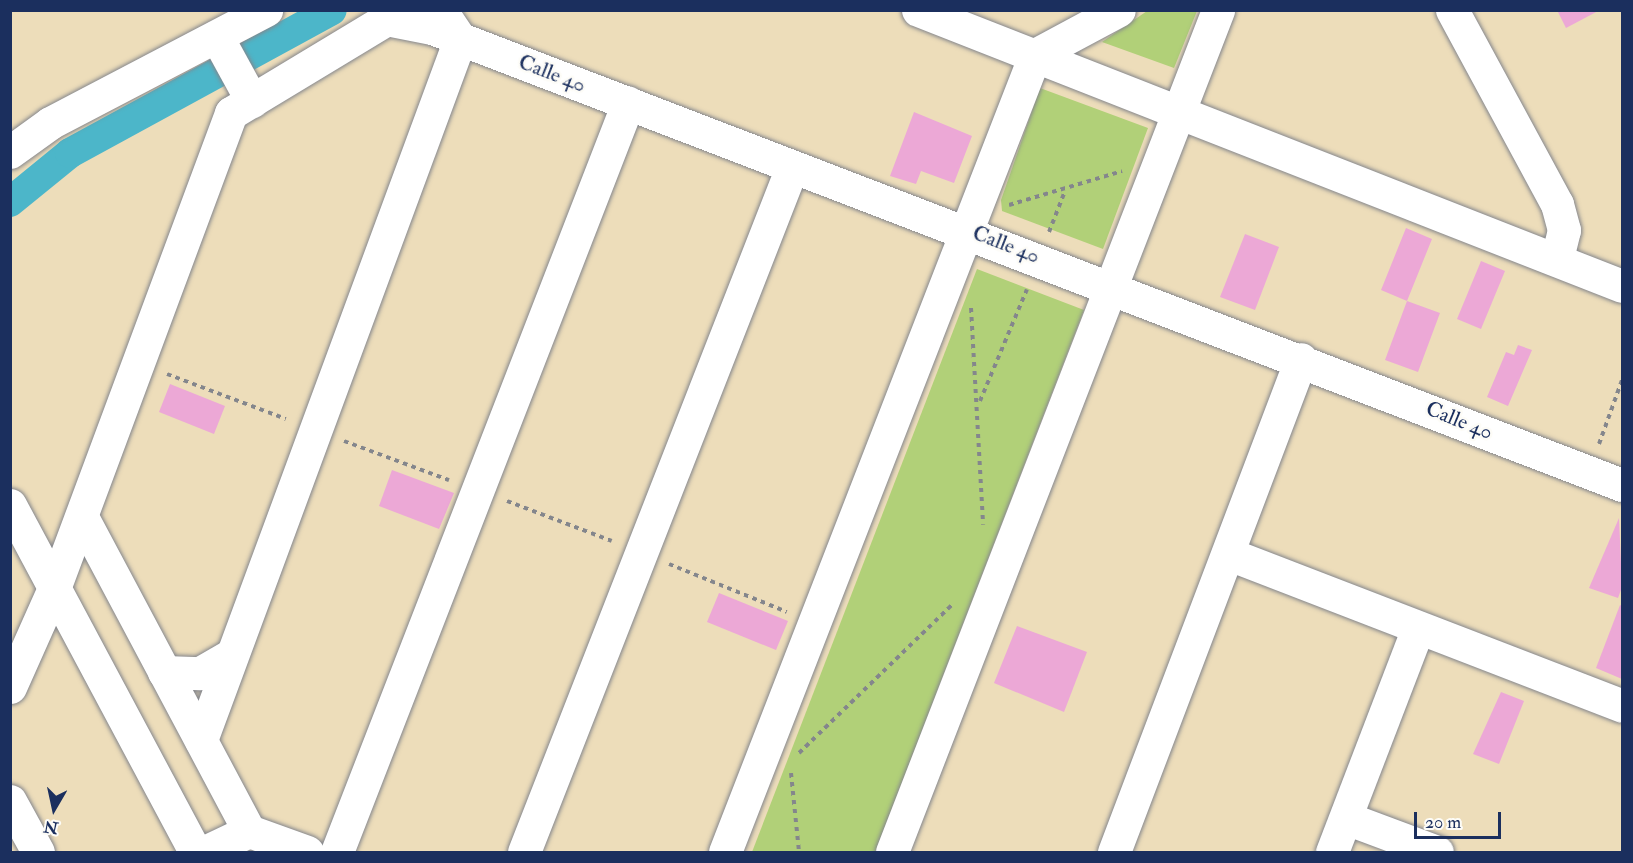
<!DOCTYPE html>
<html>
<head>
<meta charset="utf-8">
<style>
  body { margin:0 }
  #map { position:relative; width:1633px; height:863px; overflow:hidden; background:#edddba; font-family:"IM FELL Double Pica",serif }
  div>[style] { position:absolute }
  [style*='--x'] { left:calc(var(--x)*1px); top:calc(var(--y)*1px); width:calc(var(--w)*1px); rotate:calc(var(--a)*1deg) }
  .green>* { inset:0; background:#b1d078 }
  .canal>* { height:30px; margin:-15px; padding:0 15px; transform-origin:15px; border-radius:15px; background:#4cb6c9 }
  .building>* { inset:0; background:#eca8d6 }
  .path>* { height:4px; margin-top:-2px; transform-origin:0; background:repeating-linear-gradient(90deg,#84868c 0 4.5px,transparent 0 9px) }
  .roads { filter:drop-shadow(0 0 2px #84868c) drop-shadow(0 0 2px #84868c) }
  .minor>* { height:33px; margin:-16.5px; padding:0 16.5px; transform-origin:16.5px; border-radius:16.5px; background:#fff }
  span { translate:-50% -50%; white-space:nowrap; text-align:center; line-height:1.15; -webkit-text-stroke:5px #fdfcf7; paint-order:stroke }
  .street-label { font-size:21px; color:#1b2f5e }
  .frame { position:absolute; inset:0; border:12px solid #1b2f5e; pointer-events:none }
  .north { position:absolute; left:24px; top:779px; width:60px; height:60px; -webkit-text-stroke:4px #fdfcf7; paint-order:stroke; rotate:189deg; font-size:16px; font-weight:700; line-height:24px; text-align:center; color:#1b2f5e }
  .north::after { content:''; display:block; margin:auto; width:21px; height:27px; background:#1b2f5e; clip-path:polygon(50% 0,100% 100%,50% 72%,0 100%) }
  .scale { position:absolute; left:1414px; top:812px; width:87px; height:27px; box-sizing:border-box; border:3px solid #1b2f5e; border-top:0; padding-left:8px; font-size:18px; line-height:21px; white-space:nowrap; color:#1b2f5e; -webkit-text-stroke:4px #fdfcf7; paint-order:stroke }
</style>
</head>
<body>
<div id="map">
  <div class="green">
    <i style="clip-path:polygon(1147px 11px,1197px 11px,1174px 68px,1102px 42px)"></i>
    <i style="clip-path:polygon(1040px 88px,1148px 128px,1103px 249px,1002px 211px,1001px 200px)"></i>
    <i style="clip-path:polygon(977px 269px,1084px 310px,875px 852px,752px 852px)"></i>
  </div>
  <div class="canal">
    <i style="--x:10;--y:202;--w:77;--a:-39.2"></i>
    <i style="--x:70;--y:153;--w:298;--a:-28.6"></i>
  </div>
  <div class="building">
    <i style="clip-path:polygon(1557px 10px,1600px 10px,1566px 28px)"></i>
    <i style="clip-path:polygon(914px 112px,972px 136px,954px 183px,921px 171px,916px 184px,890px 176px)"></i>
    <i style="clip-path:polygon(1406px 228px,1432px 239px,1407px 301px,1440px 313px,1418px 372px,1385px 360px,1407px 301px,1381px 290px)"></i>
    <i style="clip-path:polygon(1245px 234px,1279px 247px,1255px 310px,1220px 297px)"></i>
    <i style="clip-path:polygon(1481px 261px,1505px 271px,1481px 329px,1457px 319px)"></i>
    <i style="clip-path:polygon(1518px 345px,1532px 350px,1508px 406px,1487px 397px,1506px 352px,1514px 355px)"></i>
    <i style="clip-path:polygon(170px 384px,225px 406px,214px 434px,159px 412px)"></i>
    <i style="clip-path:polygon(392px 470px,454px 493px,439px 529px,379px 506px)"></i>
    <i style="clip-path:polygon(1619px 518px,1622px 587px,1618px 598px,1589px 588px)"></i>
    <i style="clip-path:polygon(719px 593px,788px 621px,776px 650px,707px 622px)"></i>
    <i style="clip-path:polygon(1620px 605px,1622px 606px,1622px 679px,1596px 668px)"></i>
    <i style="clip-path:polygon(1017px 626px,1087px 652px,1064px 712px,994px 683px)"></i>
    <i style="clip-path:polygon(1501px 692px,1524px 701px,1499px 764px,1473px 754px)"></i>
  </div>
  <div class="path">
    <i style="--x:1009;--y:205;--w:118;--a:-16.7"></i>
    <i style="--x:1049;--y:232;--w:44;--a:-68.7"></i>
    <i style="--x:971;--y:308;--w:217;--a:86.8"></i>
    <i style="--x:167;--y:374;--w:127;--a:20.7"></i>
    <i style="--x:980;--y:401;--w:121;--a:-67.2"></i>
    <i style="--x:344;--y:441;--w:112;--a:20.4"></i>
    <i style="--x:1599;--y:444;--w:68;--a:-70.2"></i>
    <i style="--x:507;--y:501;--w:112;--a:20.9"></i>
    <i style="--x:669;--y:564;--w:127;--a:22.1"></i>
    <i style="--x:799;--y:753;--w:214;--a:-44.1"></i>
    <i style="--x:791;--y:773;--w:79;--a:84.2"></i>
  </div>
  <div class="roads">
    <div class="minor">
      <i style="--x:918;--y:10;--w:756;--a:21.41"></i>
      <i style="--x:1452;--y:10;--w:221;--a:61.6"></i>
      <i style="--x:1557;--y:204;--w:27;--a:75"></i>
      <i style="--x:1564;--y:230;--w:29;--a:104"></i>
      <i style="--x:386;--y:19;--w:47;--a:11.1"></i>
      <i style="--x:432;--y:28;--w:1275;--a:21.01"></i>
      <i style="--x:217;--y:37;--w:73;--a:61.3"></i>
      <i style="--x:10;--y:152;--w:49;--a:-35.9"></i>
      <i style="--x:50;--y:123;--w:244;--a:-27.6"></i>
      <i style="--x:10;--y:505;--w:393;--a:61.9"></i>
      <i style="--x:82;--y:517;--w:356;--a:62"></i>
      <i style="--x:249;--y:831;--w:62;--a:19.9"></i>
      <i style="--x:1229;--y:554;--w:421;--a:21.1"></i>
      <i style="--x:164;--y:672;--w:36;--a:2"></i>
      <i style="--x:200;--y:673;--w:34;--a:-30"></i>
      <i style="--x:10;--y:687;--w:111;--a:-66"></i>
      <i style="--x:55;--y:586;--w:505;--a:-69.59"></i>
      <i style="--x:231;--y:113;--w:200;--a:-31.1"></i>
      <i style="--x:201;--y:740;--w:747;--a:-69.72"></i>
      <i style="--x:460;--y:39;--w:22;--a:-124"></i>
      <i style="--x:10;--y:801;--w:58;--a:61.2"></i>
      <i style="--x:1346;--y:818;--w:97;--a:20.5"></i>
      <i style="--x:205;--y:852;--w:49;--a:-25.5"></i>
      <i style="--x:337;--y:852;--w:804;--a:-68.77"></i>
      <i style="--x:524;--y:852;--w:736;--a:-68.63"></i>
      <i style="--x:725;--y:852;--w:855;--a:-68.75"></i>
      <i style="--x:1035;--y:55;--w:95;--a:-28.2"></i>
      <i style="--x:892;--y:852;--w:903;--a:-68.83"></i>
      <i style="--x:1114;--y:852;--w:527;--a:-69.23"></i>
      <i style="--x:1332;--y:852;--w:240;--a:-69"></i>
    </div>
  </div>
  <div class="street-label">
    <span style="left:552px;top:74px;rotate:21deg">Calle 40</span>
    <span style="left:1006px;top:245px;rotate:21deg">Calle 40</span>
    <span style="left:1459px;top:421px;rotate:22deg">Calle 40</span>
  </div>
  <div class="frame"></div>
  <div class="north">N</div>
  <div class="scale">20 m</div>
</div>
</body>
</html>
